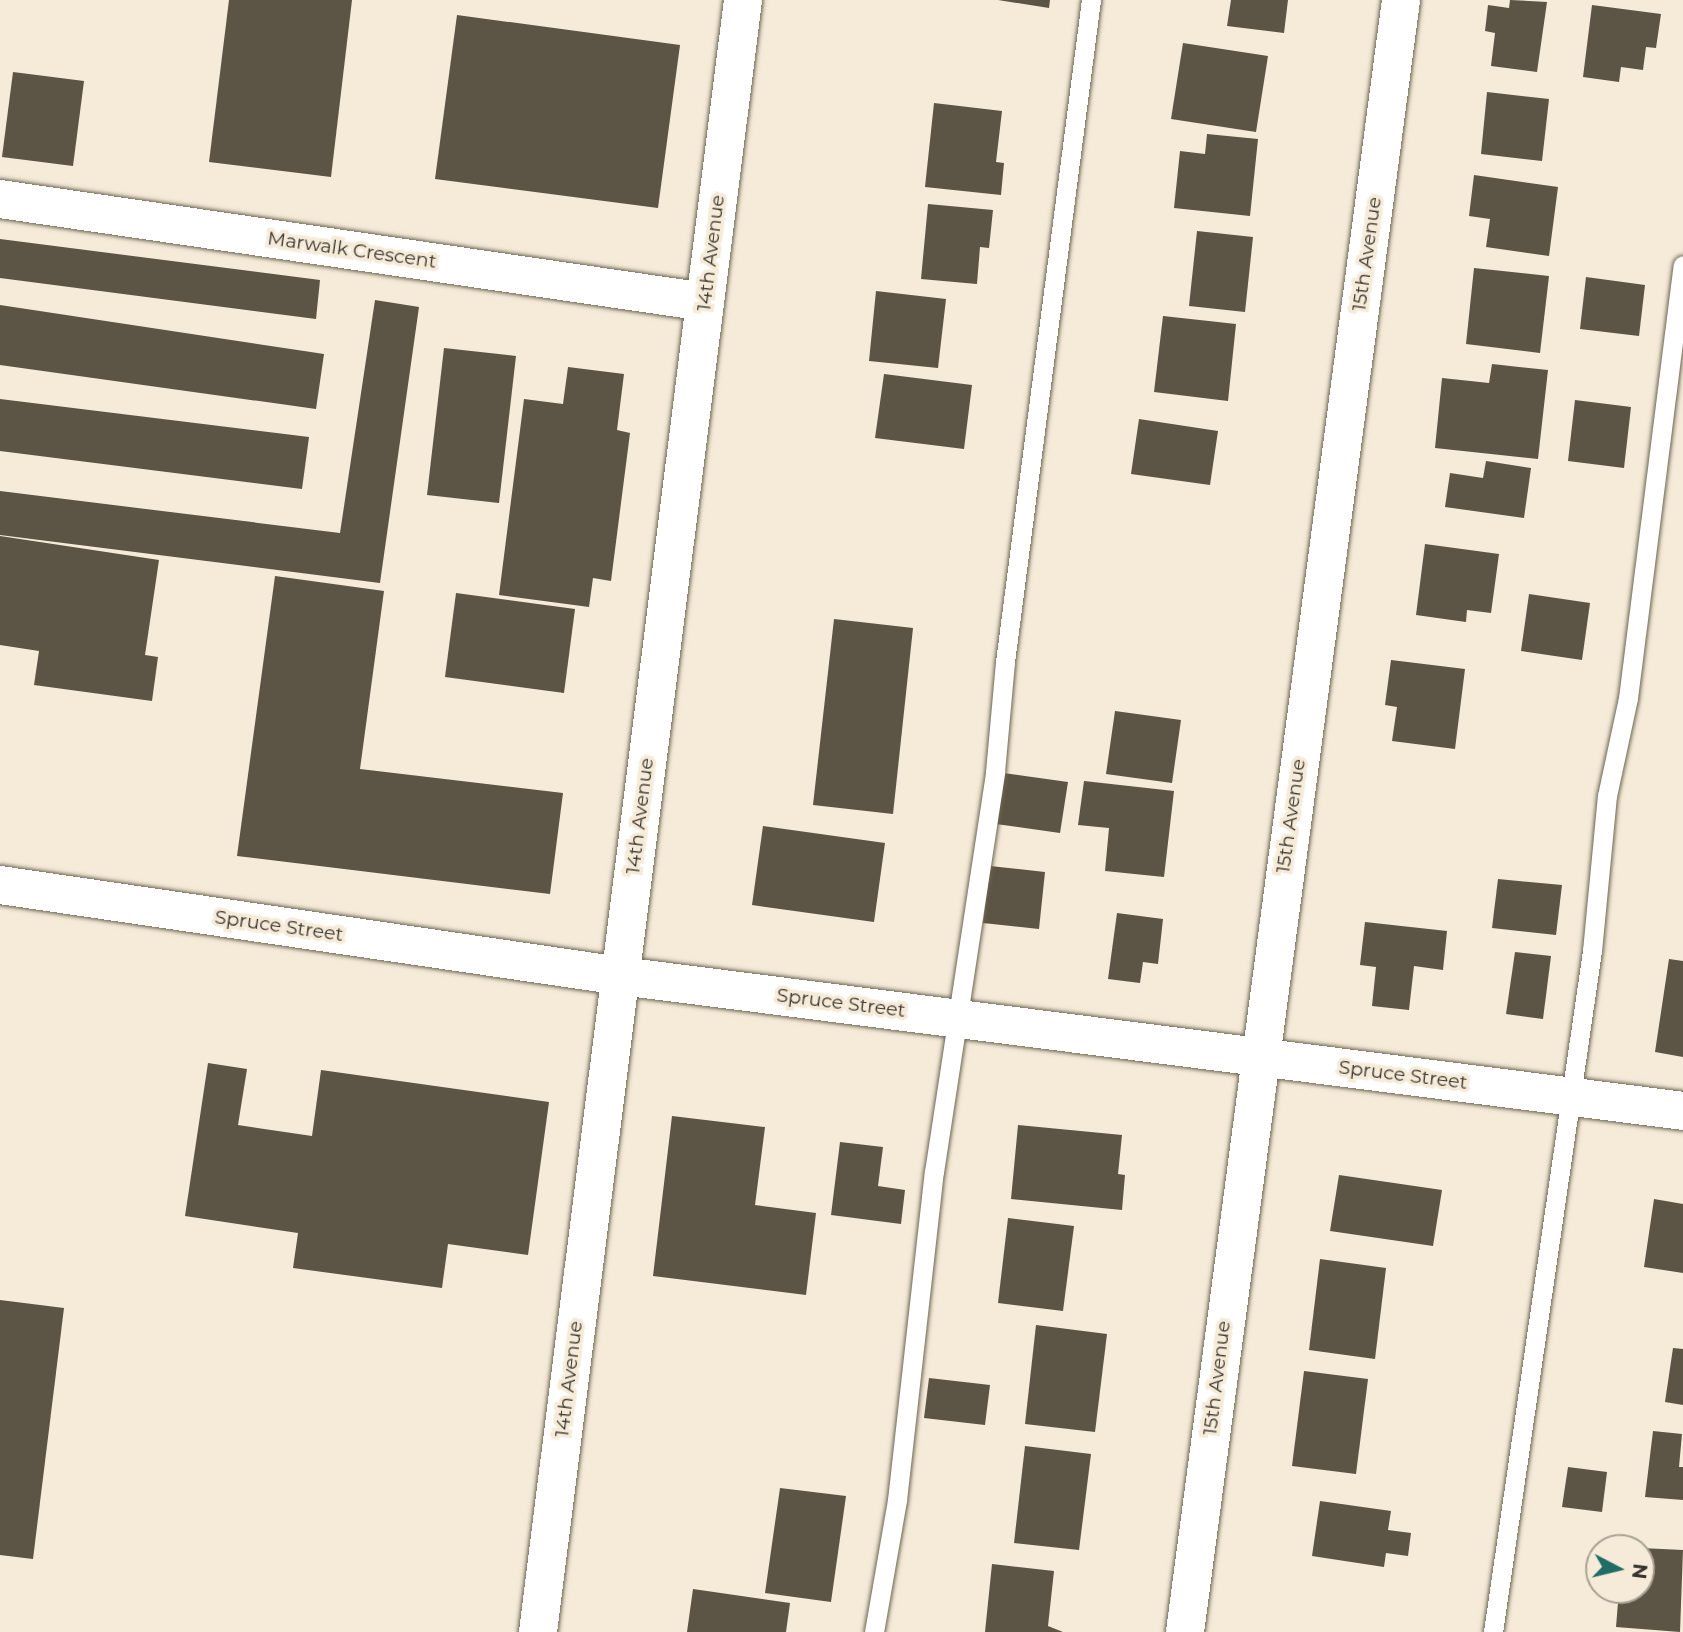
<!DOCTYPE html>
<html>
<head>
<meta charset="utf-8">
<style>
  body { margin:0 }
  #map { position:relative; width:1683px; height:1632px; overflow:hidden; background:#f5ebd8; font-family:Montserrat,sans-serif }
  div>[style] { position:absolute }
  [style*='--x'] { left:calc(var(--x)*1px); top:calc(var(--y)*1px); width:calc(var(--w)*1px); rotate:calc(var(--a)*1deg) }
  .building>* { inset:0; background:#5c5444 }
  .roads { filter:drop-shadow(0 0 2px #6c6453) drop-shadow(0 0 2px #6c6453) }
  .lane>* { height:19px; margin:-9.5px; padding:0 9.5px; transform-origin:9.5px; border-radius:9.5px; background:#fff }
  .street>* { height:38px; margin:-19px; padding:0 19px; transform-origin:19px; border-radius:19px; background:#fff }
  .secondary>* { height:38px; margin:-19px; padding:0 19px; transform-origin:19px; border-radius:19px; background:#fff }
  span { translate:-50% -50%; white-space:nowrap; text-align:center; line-height:1.15; -webkit-text-stroke:7px #f5ebd8; paint-order:stroke }
  .street-label { font-size:19px; color:#38342d }
  .north { position:absolute; left:1585px; top:1534px; width:70px; height:70px; box-sizing:border-box; background:#f5ebd8; border:2px solid #a9a294; border-radius:50%; rotate:97deg; font-size:19px; font-weight:700; line-height:28px; text-align:center; color:#38342d }
  .north::after { content:''; display:block; margin:auto; width:24px; height:32px; background:#216c66; clip-path:polygon(50% 0,100% 100%,50% 72%,0 100%) }
</style>
</head>
<body>
<div id="map">
  <div class="building">
    <i style="clip-path:polygon(229px 0,352px 0,331px 177px,209px 162px)"></i>
    <i style="clip-path:polygon(998px 0,1050px 0,1049px 8px)"></i>
    <i style="clip-path:polygon(1231px 0,1288px 0,1284px 33px,1227px 26px)"></i>
    <i style="clip-path:polygon(1510px 0,1547px 2px,1537px 72px,1491px 66px,1495px 33px,1485px 31px,1488px 5px,1509px 8px)"></i>
    <i style="clip-path:polygon(1592px 5px,1661px 14px,1656px 48px,1646px 47px,1643px 70px,1621px 67px,1619px 82px,1583px 77px)"></i>
    <i style="clip-path:polygon(457px 15px,680px 45px,658px 208px,435px 179px)"></i>
    <i style="clip-path:polygon(1183px 43px,1268px 56px,1256px 132px,1171px 119px)"></i>
    <i style="clip-path:polygon(13px 72px,84px 81px,73px 166px,2px 157px)"></i>
    <i style="clip-path:polygon(1487px 92px,1549px 99px,1542px 161px,1481px 154px)"></i>
    <i style="clip-path:polygon(934px 103px,1002px 111px,996px 162px,1004px 163px,1001px 195px,925px 187px)"></i>
    <i style="clip-path:polygon(1207px 134px,1258px 139px,1250px 216px,1174px 208px,1180px 151px,1205px 154px)"></i>
    <i style="clip-path:polygon(1474px 175px,1558px 187px,1549px 256px,1486px 247px,1490px 219px,1469px 216px)"></i>
    <i style="clip-path:polygon(928px 204px,993px 210px,989px 248px,980px 247px,977px 284px,921px 279px)"></i>
    <i style="clip-path:polygon(1197px 231px,1253px 237px,1245px 312px,1189px 306px)"></i>
    <i style="clip-path:polygon(0 239px,320px 280px,316px 319px,0 278px)"></i>
    <i style="clip-path:polygon(1474px 268px,1549px 276px,1540px 353px,1466px 344px)"></i>
    <i style="clip-path:polygon(1586px 277px,1645px 285px,1639px 336px,1580px 329px)"></i>
    <i style="clip-path:polygon(876px 291px,946px 299px,938px 368px,869px 361px)"></i>
    <i style="clip-path:polygon(375px 300px,419px 307px,380px 583px,0 535px,0 491px,340px 533px)"></i>
    <i style="clip-path:polygon(0 305px,324px 354px,316px 409px,0 365px)"></i>
    <i style="clip-path:polygon(1163px 316px,1236px 324px,1228px 401px,1154px 392px)"></i>
    <i style="clip-path:polygon(444px 348px,516px 356px,499px 503px,427px 495px)"></i>
    <i style="clip-path:polygon(1492px 364px,1548px 370px,1538px 459px,1435px 448px,1442px 378px,1489px 383px)"></i>
    <i style="clip-path:polygon(568px 367px,624px 374px,617px 430px,630px 433px,611px 581px,593px 578px,589px 607px,499px 595px,524px 399px,563px 404px)"></i>
    <i style="clip-path:polygon(884px 374px,972px 385px,964px 449px,875px 438px)"></i>
    <i style="clip-path:polygon(0 399px,309px 437px,302px 489px,0 451px)"></i>
    <i style="clip-path:polygon(1575px 400px,1631px 407px,1624px 468px,1568px 461px)"></i>
    <i style="clip-path:polygon(1139px 419px,1218px 431px,1210px 485px,1131px 474px)"></i>
    <i style="clip-path:polygon(1486px 461px,1531px 468px,1524px 518px,1445px 507px,1450px 473px,1483px 478px)"></i>
    <i style="clip-path:polygon(0 536px,159px 560px,145px 655px,158px 657px,152px 701px,34px 685px,39px 651px,0 645px)"></i>
    <i style="clip-path:polygon(1425px 544px,1499px 554px,1491px 613px,1467px 610px,1466px 622px,1416px 615px)"></i>
    <i style="clip-path:polygon(275px 576px,384px 591px,360px 769px,563px 793px,550px 894px,237px 856px)"></i>
    <i style="clip-path:polygon(456px 593px,575px 609px,564px 693px,445px 677px)"></i>
    <i style="clip-path:polygon(1529px 594px,1590px 603px,1582px 660px,1521px 651px)"></i>
    <i style="clip-path:polygon(834px 619px,913px 628px,893px 814px,813px 805px)"></i>
    <i style="clip-path:polygon(1391px 660px,1465px 669px,1455px 749px,1392px 741px,1397px 707px,1385px 705px)"></i>
    <i style="clip-path:polygon(1115px 711px,1181px 720px,1172px 783px,1106px 774px)"></i>
    <i style="clip-path:polygon(1003px 773px,1068px 782px,1060px 833px,996px 824px)"></i>
    <i style="clip-path:polygon(1084px 781px,1174px 791px,1164px 877px,1105px 871px,1109px 828px,1078px 825px)"></i>
    <i style="clip-path:polygon(763px 826px,885px 843px,874px 922px,752px 905px)"></i>
    <i style="clip-path:polygon(990px 866px,1045px 872px,1039px 929px,983px 923px)"></i>
    <i style="clip-path:polygon(1498px 879px,1562px 885px,1556px 935px,1492px 928px)"></i>
    <i style="clip-path:polygon(1117px 913px,1163px 919px,1158px 964px,1143px 962px,1140px 983px,1108px 979px)"></i>
    <i style="clip-path:polygon(1365px 922px,1447px 931px,1443px 970px,1414px 966px,1409px 1010px,1372px 1006px,1376px 967px,1360px 965px)"></i>
    <i style="clip-path:polygon(1515px 952px,1551px 956px,1543px 1019px,1506px 1014px)"></i>
    <i style="clip-path:polygon(1669px 959px,1683px 961px,1683px 1057px,1655px 1052px)"></i>
    <i style="clip-path:polygon(208px 1063px,247px 1069px,238px 1125px,312px 1136px,321px 1070px,549px 1102px,528px 1255px,448px 1244px,442px 1288px,293px 1268px,298px 1233px,185px 1216px)"></i>
    <i style="clip-path:polygon(672px 1116px,765px 1127px,755px 1205px,816px 1213px,806px 1295px,653px 1276px)"></i>
    <i style="clip-path:polygon(1018px 1125px,1122px 1135px,1118px 1174px,1125px 1175px,1122px 1210px,1011px 1199px)"></i>
    <i style="clip-path:polygon(840px 1142px,883px 1147px,878px 1186px,905px 1190px,901px 1224px,831px 1215px)"></i>
    <i style="clip-path:polygon(1339px 1175px,1442px 1190px,1433px 1246px,1330px 1231px)"></i>
    <i style="clip-path:polygon(1654px 1199px,1683px 1204px,1683px 1273px,1644px 1267px)"></i>
    <i style="clip-path:polygon(1008px 1218px,1074px 1226px,1063px 1311px,998px 1303px)"></i>
    <i style="clip-path:polygon(1320px 1259px,1386px 1268px,1375px 1359px,1309px 1350px)"></i>
    <i style="clip-path:polygon(0 1300px,64px 1308px,33px 1559px,0 1555px)"></i>
    <i style="clip-path:polygon(1036px 1325px,1107px 1334px,1095px 1432px,1025px 1424px)"></i>
    <i style="clip-path:polygon(1673px 1348px,1683px 1349px,1683px 1405px,1665px 1402px)"></i>
    <i style="clip-path:polygon(1304px 1371px,1368px 1379px,1356px 1474px,1292px 1466px)"></i>
    <i style="clip-path:polygon(929px 1378px,990px 1385px,985px 1425px,924px 1418px)"></i>
    <i style="clip-path:polygon(1653px 1431px,1682px 1434px,1679px 1467px,1683px 1467px,1683px 1500px,1645px 1497px)"></i>
    <i style="clip-path:polygon(1025px 1446px,1091px 1454px,1079px 1550px,1014px 1543px)"></i>
    <i style="clip-path:polygon(1568px 1467px,1607px 1472px,1602px 1512px,1562px 1507px)"></i>
    <i style="clip-path:polygon(780px 1488px,846px 1496px,831px 1602px,765px 1593px)"></i>
    <i style="clip-path:polygon(1320px 1501px,1391px 1511px,1388px 1530px,1411px 1533px,1408px 1556px,1386px 1553px,1384px 1567px,1312px 1556px)"></i>
    <i style="clip-path:polygon(1641px 1548px,1683px 1550px,1680px 1632px,1616px 1627px,1619px 1590px,1641px 1590px)"></i>
    <i style="clip-path:polygon(992px 1564px,1054px 1571px,1048px 1626px,1063px 1632px,985px 1632px)"></i>
    <i style="clip-path:polygon(693px 1589px,790px 1603px,786px 1632px,687px 1632px)"></i>
  </div>
  <div class="roads">
    <div class="lane">
      <i style="--x:874;--y:1632;--w:134;--a:-80.1"></i>
      <i style="--x:897;--y:1500;--w:330;--a:-83.6"></i>
      <i style="--x:934;--y:1172;--w:405;--a:-81.3"></i>
      <i style="--x:995;--y:772;--w:110;--a:-84.8"></i>
      <i style="--x:1005;--y:662;--w:668;--a:-82.6"></i>
      <i style="--x:1493;--y:1632;--w:688;--a:-81.73"></i>
      <i style="--x:1592;--y:951;--w:156;--a:-84.5"></i>
      <i style="--x:1607;--y:796;--w:100;--a:-77.9"></i>
      <i style="--x:1628;--y:698;--w:436;--a:-82.8"></i>
    </div>
    <div class="street">
      <i style="--x:0;--y:199;--w:712;--a:8.31"></i>
      <i style="--x:0;--y:885;--w:628;--a:8.34"></i>
      <i style="--x:621;--y:976;--w:1071;--a:7.24"></i>
      <i style="--x:1185;--y:1632;--w:1646;--a:-82.46"></i>
    </div>
    <div class="secondary">
      <i style="--x:538;--y:1632;--w:1645;--a:-82.84"></i>
    </div>
  </div>
  <div class="street-label">
    <span style="left:352px;top:250px;rotate:8deg">Marwalk Crescent</span>
    <span style="left:711px;top:253px;rotate:-83deg">14th Avenue</span>
    <span style="left:1367px;top:254px;rotate:-82deg">15th Avenue</span>
    <span style="left:640px;top:816px;rotate:-83deg">14th Avenue</span>
    <span style="left:1291px;top:816px;rotate:-82deg">15th Avenue</span>
    <span style="left:279px;top:926px;rotate:8deg">Spruce Street</span>
    <span style="left:841px;top:1003px;rotate:7deg">Spruce Street</span>
    <span style="left:1403px;top:1075px;rotate:7deg">Spruce Street</span>
    <span style="left:1217px;top:1378px;rotate:-83deg">15th Avenue</span>
    <span style="left:569px;top:1379px;rotate:-83deg">14th Avenue</span>
  </div>
  <div class="north">N</div>
</div>
</body>
</html>
